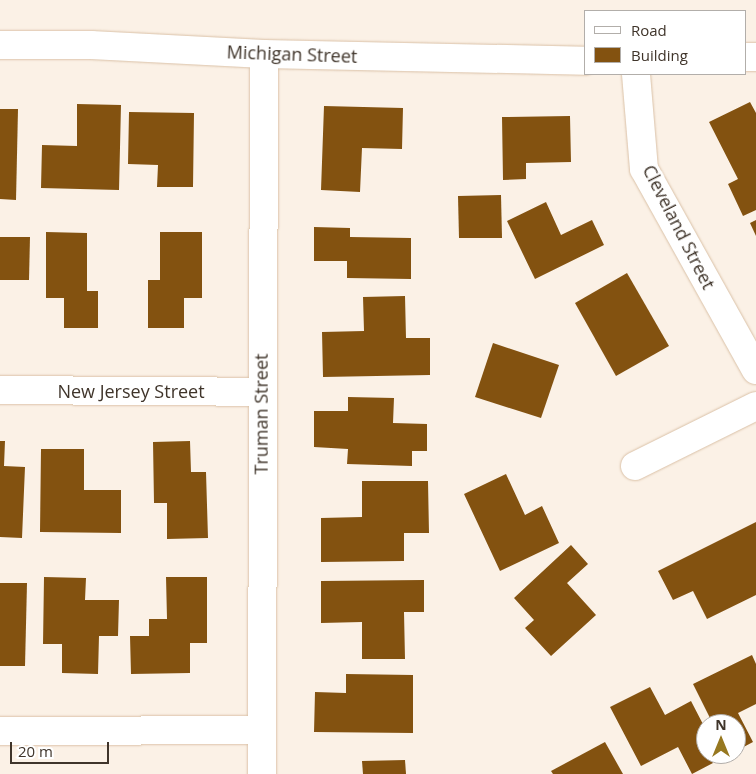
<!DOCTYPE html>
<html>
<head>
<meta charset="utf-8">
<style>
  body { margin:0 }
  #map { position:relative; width:756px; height:774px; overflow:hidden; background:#fbf1e6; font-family:"Open Sans",sans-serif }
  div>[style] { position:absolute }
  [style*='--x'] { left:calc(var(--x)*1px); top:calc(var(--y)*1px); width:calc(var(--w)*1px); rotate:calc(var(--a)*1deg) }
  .building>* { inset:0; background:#835210 }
  .roads { filter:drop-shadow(0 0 1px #dac1a7) drop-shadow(0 0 1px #dac1a7) }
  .street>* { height:28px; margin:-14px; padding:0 14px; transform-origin:14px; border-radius:14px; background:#fff }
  span { translate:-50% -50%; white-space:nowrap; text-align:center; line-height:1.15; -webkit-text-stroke:5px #fff; paint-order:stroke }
  .street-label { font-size:18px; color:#3f342a }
  .legend { position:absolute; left:584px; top:10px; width:162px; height:65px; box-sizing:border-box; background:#fff; border:1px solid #b2aeaa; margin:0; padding:6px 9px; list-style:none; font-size:15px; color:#3f342a }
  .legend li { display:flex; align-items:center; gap:10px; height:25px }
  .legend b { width:25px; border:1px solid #b2aeaa }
  .north { position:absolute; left:696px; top:714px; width:50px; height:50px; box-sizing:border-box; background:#fff; border:1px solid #b2aeaa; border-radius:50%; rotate:0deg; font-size:14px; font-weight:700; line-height:20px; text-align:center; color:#3f342a }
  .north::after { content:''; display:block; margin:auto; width:18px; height:22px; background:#977820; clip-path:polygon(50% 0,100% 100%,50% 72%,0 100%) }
  .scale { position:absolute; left:10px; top:742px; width:99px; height:22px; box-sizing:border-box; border:2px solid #3f342a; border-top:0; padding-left:6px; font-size:15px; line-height:18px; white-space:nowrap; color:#3f342a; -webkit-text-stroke:4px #fff; paint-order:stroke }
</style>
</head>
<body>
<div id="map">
  <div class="building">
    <i style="clip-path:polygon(750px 102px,756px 113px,756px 210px,743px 216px,728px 184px,738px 179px,709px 122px)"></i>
    <i style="clip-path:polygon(77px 104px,121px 105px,119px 190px,41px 188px,42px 145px,77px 146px)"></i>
    <i style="clip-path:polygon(324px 106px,403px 108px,402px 149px,362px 148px,360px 192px,321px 190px)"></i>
    <i style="clip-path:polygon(0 109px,18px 109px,16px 200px,0 199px)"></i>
    <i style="clip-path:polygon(129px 112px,194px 113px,193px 187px,157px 187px,158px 165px,128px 164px)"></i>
    <i style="clip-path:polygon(570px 116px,571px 162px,526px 163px,526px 179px,503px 180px,502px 117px)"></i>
    <i style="clip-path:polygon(501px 195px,502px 238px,459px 238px,458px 196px)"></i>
    <i style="clip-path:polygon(546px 202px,561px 235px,592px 220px,604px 245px,535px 279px,507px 221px)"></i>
    <i style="clip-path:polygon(756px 220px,756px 236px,750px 223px)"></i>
    <i style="clip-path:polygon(314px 227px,350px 228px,350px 237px,411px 238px,411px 279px,347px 278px,347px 261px,314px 261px)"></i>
    <i style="clip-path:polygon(46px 232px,87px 233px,87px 291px,98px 291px,98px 328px,64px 328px,64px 298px,46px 298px)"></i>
    <i style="clip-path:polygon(160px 232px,202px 232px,202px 298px,184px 298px,184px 328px,148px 328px,148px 280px,160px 280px)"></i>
    <i style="clip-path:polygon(0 237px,30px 237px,29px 280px,0 280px)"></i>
    <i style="clip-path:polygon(627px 273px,669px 346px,616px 376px,575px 303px)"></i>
    <i style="clip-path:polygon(405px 296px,406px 338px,430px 338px,430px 375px,323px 377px,322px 332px,364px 331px,363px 297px)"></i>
    <i style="clip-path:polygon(493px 343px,559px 365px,541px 418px,475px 397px)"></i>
    <i style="clip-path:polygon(348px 397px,394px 398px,393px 423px,427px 424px,427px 451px,412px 451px,412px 466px,347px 464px,348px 449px,314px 447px,314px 411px,348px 411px)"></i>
    <i style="clip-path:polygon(0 441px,5px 441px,4px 466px,25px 467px,22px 538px,0 537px)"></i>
    <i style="clip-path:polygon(190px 441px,191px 472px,206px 472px,208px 538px,167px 539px,167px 503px,154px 503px,153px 442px)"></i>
    <i style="clip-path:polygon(41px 449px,84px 449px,84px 490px,121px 490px,121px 533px,40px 532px)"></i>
    <i style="clip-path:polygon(506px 474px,525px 515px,542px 506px,559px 543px,500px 571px,464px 494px)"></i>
    <i style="clip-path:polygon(362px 481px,428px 481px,429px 533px,404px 533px,404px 561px,321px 562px,321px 518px,362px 517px)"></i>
    <i style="clip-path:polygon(756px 522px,756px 595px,707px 619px,693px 591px,673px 600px,658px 571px)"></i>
    <i style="clip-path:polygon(571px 545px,588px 564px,567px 583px,596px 615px,551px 656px,525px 628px,534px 620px,514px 598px)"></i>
    <i style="clip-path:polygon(44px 577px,86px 578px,85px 600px,119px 600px,118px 636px,99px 636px,98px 674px,62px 673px,62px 644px,43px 644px)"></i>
    <i style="clip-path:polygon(166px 577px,207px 577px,207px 643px,190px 643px,190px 673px,131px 674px,130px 636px,149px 636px,149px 619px,167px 619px)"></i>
    <i style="clip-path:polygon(424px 580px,424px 612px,404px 612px,405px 659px,362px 659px,362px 622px,321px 623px,321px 581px)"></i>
    <i style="clip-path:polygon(0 583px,27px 583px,25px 666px,0 666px)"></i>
    <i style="clip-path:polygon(752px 655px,756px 664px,756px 704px,738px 713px,753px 742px,736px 751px,736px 724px,713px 724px,693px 684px)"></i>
    <i style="clip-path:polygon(346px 674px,413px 675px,413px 733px,314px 732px,315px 692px,346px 693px)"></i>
    <i style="clip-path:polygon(650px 687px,665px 715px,691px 701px,706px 730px,700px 736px,713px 763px,692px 774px,678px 747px,641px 766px,610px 707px)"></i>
    <i style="clip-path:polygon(605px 742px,623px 774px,553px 774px,551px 771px)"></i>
    <i style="clip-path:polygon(405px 760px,406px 774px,363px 774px,362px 761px)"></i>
  </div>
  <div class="roads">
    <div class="street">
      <i style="--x:0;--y:45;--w:91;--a:0"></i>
      <i style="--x:91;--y:45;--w:173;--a:3"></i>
      <i style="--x:264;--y:54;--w:321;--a:1.2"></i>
      <i style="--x:745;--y:57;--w:11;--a:0"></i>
      <i style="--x:636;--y:74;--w:95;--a:85.2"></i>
      <i style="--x:644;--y:169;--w:230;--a:60.9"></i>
      <i style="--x:0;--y:390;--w:261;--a:0.4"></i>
      <i style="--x:635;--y:466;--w:135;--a:-26.4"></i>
      <i style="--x:0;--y:731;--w:260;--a:-0.2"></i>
      <i style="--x:262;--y:774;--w:720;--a:-89.84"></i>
    </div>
  </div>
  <div class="street-label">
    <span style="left:292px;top:54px;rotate:2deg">Michigan Street</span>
    <span style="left:679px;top:227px;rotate:63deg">Cleveland Street</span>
    <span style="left:131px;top:391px">New Jersey Street</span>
    <span style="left:261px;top:414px;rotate:-90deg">Truman Street</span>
  </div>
  <ul class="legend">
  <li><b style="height:6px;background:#fff"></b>Road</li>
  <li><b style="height:14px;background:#835210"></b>Building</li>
  </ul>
  <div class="north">N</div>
  <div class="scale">20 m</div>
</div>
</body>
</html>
